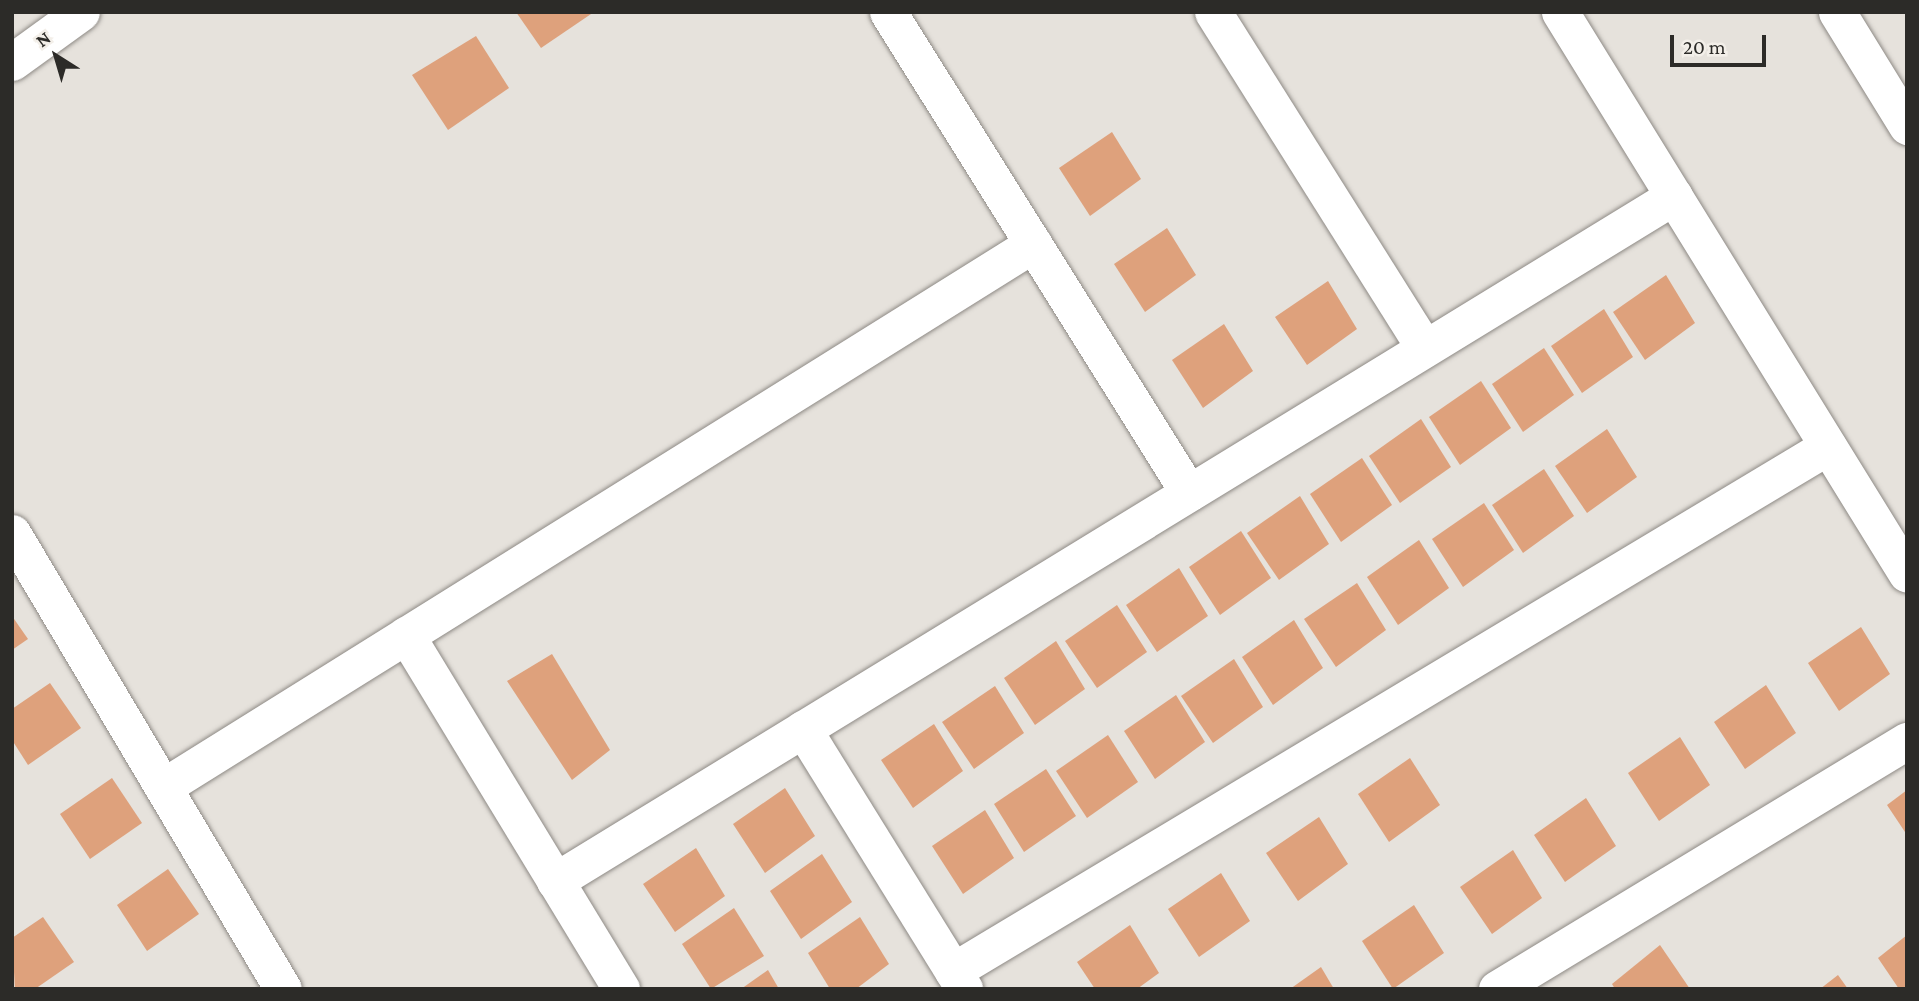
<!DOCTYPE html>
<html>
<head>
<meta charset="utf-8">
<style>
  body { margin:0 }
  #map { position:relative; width:1919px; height:1001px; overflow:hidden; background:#e6e2dc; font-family:"Crimson Pro",serif }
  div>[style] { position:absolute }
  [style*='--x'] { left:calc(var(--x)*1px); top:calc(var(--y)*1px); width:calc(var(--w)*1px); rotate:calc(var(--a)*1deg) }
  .building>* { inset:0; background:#dea17c }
  .roads { filter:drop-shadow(0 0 2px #8e8a85) drop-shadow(0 0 2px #8e8a85) }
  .minor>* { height:37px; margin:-18.5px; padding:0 18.5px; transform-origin:18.5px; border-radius:18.5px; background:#fff }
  span { translate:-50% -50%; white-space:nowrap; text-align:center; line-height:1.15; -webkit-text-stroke:6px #f3efe9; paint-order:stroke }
  .frame { position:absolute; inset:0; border:14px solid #2c2b28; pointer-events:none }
  .north { position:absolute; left:21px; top:21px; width:70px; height:70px; -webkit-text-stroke:5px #f3efe9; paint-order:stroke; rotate:323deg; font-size:19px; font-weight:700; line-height:28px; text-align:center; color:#2c2b28 }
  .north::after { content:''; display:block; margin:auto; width:24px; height:32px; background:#2c2b28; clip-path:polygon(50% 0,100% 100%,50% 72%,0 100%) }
  .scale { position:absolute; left:1670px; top:35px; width:96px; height:32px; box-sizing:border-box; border:4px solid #2c2b28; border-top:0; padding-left:9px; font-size:21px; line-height:24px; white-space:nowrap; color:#2c2b28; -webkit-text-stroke:5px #f3efe9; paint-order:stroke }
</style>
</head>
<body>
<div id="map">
  <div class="building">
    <i style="clip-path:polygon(516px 12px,594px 12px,541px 48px)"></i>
    <i style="clip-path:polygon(476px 36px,509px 88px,448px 130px,412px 75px)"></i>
    <i style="clip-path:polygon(1112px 132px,1141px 179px,1090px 216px,1059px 168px)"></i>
    <i style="clip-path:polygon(1167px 228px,1196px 275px,1145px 312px,1114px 264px)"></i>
    <i style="clip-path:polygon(1666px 275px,1695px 323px,1645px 360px,1613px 312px)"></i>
    <i style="clip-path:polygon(1328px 281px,1357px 329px,1307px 365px,1275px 317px)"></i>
    <i style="clip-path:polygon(1604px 309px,1633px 357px,1582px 393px,1551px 346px)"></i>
    <i style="clip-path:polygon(1224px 324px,1253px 371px,1203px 408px,1172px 360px)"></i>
    <i style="clip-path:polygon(1544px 348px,1574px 395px,1523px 432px,1492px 384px)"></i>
    <i style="clip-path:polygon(1481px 381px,1511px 428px,1460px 465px,1429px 417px)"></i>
    <i style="clip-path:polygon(1421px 419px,1451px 467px,1400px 503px,1369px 456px)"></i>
    <i style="clip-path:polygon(1607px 429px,1637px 477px,1587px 513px,1555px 466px)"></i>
    <i style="clip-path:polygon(1362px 458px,1392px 505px,1341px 542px,1310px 494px)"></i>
    <i style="clip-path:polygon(1544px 469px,1574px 516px,1523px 553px,1492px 505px)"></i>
    <i style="clip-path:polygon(1300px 496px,1329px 544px,1279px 580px,1247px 533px)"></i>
    <i style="clip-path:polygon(1484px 503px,1514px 550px,1463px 587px,1432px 539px)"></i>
    <i style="clip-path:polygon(1241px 531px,1271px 578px,1220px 615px,1189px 567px)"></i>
    <i style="clip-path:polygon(1419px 540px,1449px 588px,1398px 625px,1367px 577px)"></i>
    <i style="clip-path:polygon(1179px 568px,1208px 616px,1157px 652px,1126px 605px)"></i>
    <i style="clip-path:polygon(1357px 583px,1386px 630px,1336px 667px,1304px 619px)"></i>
    <i style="clip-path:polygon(1117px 605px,1147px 652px,1097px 688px,1065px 641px)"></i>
    <i style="clip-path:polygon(12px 616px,28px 639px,12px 650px)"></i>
    <i style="clip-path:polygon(1294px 620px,1323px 668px,1273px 705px,1242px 657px)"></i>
    <i style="clip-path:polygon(1861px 627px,1890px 674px,1839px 711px,1808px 663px)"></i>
    <i style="clip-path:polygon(1056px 641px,1085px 689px,1035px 725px,1004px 678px)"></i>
    <i style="clip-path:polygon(552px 654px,610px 750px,572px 780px,507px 681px)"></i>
    <i style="clip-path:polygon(1234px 659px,1263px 707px,1213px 743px,1181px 696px)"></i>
    <i style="clip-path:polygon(50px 683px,81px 728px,28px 765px,12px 740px,12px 709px)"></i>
    <i style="clip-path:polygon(1766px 685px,1796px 733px,1745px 769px,1714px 722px)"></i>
    <i style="clip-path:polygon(995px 686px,1024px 733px,974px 769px,942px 722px)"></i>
    <i style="clip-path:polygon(1176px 695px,1205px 742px,1155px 779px,1124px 731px)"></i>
    <i style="clip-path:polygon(934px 724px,963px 771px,913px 808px,881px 760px)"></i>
    <i style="clip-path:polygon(1108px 735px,1138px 782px,1087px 818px,1056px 771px)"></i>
    <i style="clip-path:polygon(1680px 737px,1710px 785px,1659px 821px,1628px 773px)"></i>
    <i style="clip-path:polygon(1410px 758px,1440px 805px,1389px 842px,1358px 794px)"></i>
    <i style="clip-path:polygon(1046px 769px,1076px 816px,1024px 852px,994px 804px)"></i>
    <i style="clip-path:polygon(112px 778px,142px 823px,90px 859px,60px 814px)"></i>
    <i style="clip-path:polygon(785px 788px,815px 836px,765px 873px,733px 824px)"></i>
    <i style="clip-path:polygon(1907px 790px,1907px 835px,1887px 805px)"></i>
    <i style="clip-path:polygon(1586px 798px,1616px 846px,1565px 882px,1534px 835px)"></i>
    <i style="clip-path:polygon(985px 810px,1014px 858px,963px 894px,932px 846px)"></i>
    <i style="clip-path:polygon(1319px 817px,1348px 864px,1298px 901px,1266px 853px)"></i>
    <i style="clip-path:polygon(696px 848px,725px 896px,675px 932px,643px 884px)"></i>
    <i style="clip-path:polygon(1513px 850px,1542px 898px,1492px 934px,1460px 887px)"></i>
    <i style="clip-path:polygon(822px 854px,852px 902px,801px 939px,770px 891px)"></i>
    <i style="clip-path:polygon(168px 869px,199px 914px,147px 951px,117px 905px)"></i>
    <i style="clip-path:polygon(1221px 873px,1250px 921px,1199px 957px,1168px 909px)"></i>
    <i style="clip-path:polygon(1414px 905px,1444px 953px,1393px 989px,1362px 941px)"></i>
    <i style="clip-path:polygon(734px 908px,764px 956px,711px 989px,682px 944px)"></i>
    <i style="clip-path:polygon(43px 917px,74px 962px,35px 989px,15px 989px,12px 938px)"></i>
    <i style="clip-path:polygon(860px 917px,889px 964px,856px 989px,830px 989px,808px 953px)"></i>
    <i style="clip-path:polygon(1130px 925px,1159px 973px,1137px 989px,1095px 989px,1077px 962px)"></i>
    <i style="clip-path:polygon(1907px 935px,1907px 989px,1899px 989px,1878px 958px)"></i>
    <i style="clip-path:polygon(1660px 945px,1690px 989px,1615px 989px,1612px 984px)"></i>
    <i style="clip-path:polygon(1321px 967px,1334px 989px,1290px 989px)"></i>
    <i style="clip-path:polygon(768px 970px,779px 989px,741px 989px)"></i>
    <i style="clip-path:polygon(1838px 975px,1848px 989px,1820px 989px)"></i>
  </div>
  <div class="roads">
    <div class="minor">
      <i style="--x:888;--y:12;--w:567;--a:57.96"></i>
      <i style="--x:1213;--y:12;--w:397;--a:57.8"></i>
      <i style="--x:1560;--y:12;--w:660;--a:58.31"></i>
      <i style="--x:1837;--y:12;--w:134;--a:58.4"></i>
      <i style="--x:12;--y:62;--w:85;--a:-35.9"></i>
      <i style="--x:12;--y:533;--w:530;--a:59.28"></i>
      <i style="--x:406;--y:635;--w:414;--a:58.7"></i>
      <i style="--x:803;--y:729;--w:306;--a:58.2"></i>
      <i style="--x:163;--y:787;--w:1026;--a:-31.97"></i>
      <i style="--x:555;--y:881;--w:1312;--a:-31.47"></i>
      <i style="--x:953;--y:971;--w:1020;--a:-30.96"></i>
      <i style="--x:1497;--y:989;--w:479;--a:-31.2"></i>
    </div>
  </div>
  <div class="frame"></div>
  <div class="north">N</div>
  <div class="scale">20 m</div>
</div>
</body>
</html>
